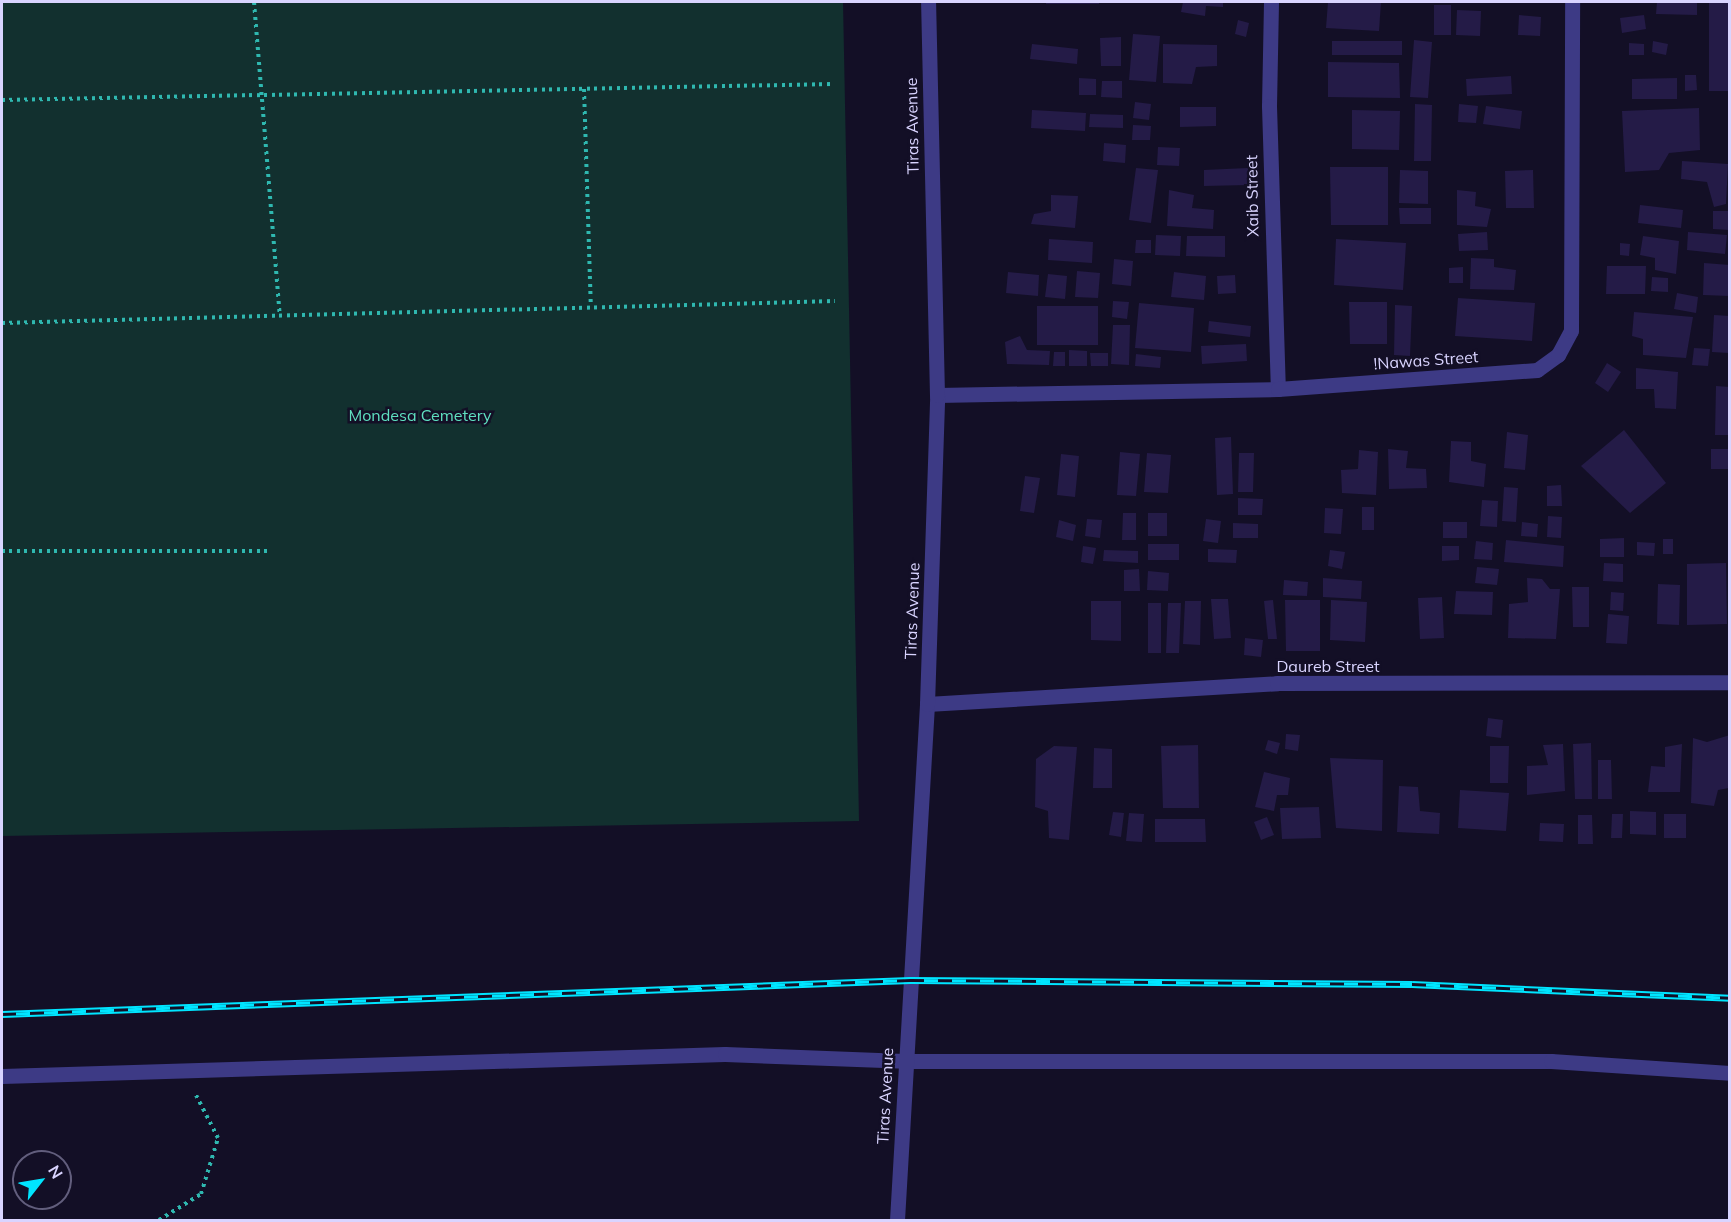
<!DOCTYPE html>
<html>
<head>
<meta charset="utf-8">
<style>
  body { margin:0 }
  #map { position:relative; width:1731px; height:1222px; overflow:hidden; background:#130f26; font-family:Mulish,sans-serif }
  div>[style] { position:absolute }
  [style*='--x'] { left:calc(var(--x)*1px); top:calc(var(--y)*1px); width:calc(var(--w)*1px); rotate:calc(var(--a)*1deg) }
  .green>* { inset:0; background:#12302f }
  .building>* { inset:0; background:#241b47 }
  .path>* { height:4px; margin-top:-2px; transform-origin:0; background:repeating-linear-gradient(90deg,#2fb8b0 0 3px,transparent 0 7.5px) }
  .minor>* { height:15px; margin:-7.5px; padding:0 7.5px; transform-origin:7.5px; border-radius:7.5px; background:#3d3a85 }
  .rail>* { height:7px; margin-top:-3.5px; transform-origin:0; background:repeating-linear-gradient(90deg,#130f26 0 14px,#00e5ff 0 28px); box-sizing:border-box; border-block:2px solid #00e5ff }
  span { translate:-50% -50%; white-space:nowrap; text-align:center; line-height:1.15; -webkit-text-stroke:5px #130f26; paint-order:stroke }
  .street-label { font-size:16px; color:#d9d4ff }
  .park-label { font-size:16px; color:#5fe0c0 }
  .frame { position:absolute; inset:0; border:3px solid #d9d4ff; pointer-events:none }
  .north { position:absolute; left:12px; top:1150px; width:60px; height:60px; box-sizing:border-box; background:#130f26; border:2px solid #625e7d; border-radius:50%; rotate:59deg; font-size:16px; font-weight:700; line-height:24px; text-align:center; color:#d9d4ff }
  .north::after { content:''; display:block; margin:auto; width:21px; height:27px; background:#00e5ff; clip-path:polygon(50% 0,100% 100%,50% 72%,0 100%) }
</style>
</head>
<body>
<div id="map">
  <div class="green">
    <i style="clip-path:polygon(2px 2px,843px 2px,859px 821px,2px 836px)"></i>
  </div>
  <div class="building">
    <i style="clip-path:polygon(1046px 2px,1099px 2px,1099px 4px,1046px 4px)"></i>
    <i style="clip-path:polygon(1183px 2px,1223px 2px,1223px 7px,1206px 6px,1205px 16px,1181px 12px)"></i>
    <i style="clip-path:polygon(1328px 2px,1381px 2px,1379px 31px,1326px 28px)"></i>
    <i style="clip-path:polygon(1657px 2px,1697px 2px,1697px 15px,1656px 14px)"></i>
    <i style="clip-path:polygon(1709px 2px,1728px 2px,1728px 91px,1709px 91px)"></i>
    <i style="clip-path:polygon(1434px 5px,1451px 5px,1451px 35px,1434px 35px)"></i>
    <i style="clip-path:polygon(1457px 10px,1481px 11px,1480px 36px,1456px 35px)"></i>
    <i style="clip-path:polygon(1519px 15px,1541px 17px,1540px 36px,1518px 35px)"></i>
    <i style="clip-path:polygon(1644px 15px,1646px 29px,1622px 33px,1620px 18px)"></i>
    <i style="clip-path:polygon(1238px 20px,1249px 23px,1246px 37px,1235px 34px)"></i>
    <i style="clip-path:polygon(1133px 34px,1160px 36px,1156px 82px,1129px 80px)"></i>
    <i style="clip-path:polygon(1121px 37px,1121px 66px,1101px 66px,1100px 38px)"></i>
    <i style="clip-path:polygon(1414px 40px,1432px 42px,1428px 98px,1410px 97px)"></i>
    <i style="clip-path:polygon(1332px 41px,1402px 41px,1402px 55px,1332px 55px)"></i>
    <i style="clip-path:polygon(1653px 41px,1668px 44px,1666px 55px,1652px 52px)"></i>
    <i style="clip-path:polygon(1629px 43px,1644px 44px,1644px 55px,1629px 55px)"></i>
    <i style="clip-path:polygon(1032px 44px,1078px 49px,1077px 64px,1030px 59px)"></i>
    <i style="clip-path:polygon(1163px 44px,1217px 45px,1217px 66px,1196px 67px,1192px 84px,1163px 83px)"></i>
    <i style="clip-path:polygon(1328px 62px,1399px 63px,1400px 98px,1328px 97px)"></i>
    <i style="clip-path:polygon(1685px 75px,1696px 75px,1697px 90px,1685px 91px)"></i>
    <i style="clip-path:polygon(1511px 76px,1512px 94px,1467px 96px,1466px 79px)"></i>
    <i style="clip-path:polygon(1079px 78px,1096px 79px,1096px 95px,1079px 95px)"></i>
    <i style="clip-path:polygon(1677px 78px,1677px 99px,1632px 99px,1632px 79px)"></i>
    <i style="clip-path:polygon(1102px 81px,1122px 81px,1122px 98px,1101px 97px)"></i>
    <i style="clip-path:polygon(1135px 102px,1151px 104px,1149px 120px,1133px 118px)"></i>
    <i style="clip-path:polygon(1415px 104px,1432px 105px,1431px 161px,1414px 161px)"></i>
    <i style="clip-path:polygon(1459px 104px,1478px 106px,1476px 123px,1458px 122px)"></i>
    <i style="clip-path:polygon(1486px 106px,1522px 111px,1520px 129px,1483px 124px)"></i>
    <i style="clip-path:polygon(1180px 107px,1216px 107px,1216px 126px,1180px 127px)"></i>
    <i style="clip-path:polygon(1699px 108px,1700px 150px,1669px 153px,1659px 170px,1625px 172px,1622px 111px)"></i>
    <i style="clip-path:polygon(1032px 110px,1086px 113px,1085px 131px,1031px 128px)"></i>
    <i style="clip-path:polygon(1352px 110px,1400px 111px,1399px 150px,1352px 149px)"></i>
    <i style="clip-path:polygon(1090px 114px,1123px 115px,1123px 128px,1089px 127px)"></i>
    <i style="clip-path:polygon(1133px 125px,1151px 126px,1150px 140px,1132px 140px)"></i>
    <i style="clip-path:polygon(1104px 143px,1126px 145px,1125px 163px,1103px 161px)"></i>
    <i style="clip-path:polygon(1158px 147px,1180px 148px,1179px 166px,1157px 165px)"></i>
    <i style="clip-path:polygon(1682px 161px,1728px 164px,1726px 204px,1714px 207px,1707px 182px,1681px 179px)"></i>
    <i style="clip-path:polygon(1330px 167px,1388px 167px,1388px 225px,1331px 225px)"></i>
    <i style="clip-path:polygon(1136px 168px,1158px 170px,1151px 223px,1129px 220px)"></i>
    <i style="clip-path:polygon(1248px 168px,1248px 185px,1204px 186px,1204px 170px)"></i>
    <i style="clip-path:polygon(1400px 170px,1428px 171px,1428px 204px,1399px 203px)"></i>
    <i style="clip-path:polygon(1533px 170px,1534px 208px,1506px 208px,1505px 171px)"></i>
    <i style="clip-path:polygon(1169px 190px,1194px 195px,1192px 208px,1214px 210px,1213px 229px,1167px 226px)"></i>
    <i style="clip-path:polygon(1457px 190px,1476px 192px,1475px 206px,1491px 209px,1487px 227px,1457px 225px)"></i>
    <i style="clip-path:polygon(1051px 195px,1078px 196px,1075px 228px,1031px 224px,1034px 214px,1051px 211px)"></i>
    <i style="clip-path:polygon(1640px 205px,1683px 210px,1681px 228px,1638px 223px)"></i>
    <i style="clip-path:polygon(1399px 208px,1431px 208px,1431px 224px,1400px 224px)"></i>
    <i style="clip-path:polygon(1713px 211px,1730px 211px,1730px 230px,1713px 229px)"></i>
    <i style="clip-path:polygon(1487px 232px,1488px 250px,1459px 251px,1458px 234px)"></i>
    <i style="clip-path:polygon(1688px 232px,1727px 235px,1725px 254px,1687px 250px)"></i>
    <i style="clip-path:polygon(1156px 235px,1181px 236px,1180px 256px,1155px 255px)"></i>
    <i style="clip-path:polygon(1187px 236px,1225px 236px,1225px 257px,1186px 256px)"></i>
    <i style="clip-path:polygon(1643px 236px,1679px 241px,1676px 274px,1655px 270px,1655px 258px,1640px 255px)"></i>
    <i style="clip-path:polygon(1049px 239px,1093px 242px,1092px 263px,1048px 260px)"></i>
    <i style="clip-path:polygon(1336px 239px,1406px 243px,1403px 290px,1334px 285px)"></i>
    <i style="clip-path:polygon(1136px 240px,1151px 240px,1151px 253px,1135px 253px)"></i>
    <i style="clip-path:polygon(1620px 243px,1630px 244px,1629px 256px,1620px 255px)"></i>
    <i style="clip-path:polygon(1471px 258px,1494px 259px,1494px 267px,1516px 270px,1514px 290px,1470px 289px)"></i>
    <i style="clip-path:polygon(1114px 259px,1133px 261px,1131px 286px,1112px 284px)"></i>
    <i style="clip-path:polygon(1704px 263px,1730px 265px,1730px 296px,1703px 295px)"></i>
    <i style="clip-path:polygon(1607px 266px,1646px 266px,1645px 294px,1606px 294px)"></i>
    <i style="clip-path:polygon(1463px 267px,1463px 283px,1449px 283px,1449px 268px)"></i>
    <i style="clip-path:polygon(1077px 271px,1100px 273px,1098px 298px,1075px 297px)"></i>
    <i style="clip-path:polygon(1008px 272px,1039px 275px,1038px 296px,1006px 293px)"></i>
    <i style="clip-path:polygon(1174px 272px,1206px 276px,1204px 300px,1171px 297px)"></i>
    <i style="clip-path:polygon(1048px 274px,1067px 276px,1065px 299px,1045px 297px)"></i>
    <i style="clip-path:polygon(1235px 275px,1236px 293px,1218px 294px,1217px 276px)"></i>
    <i style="clip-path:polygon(1652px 277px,1668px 278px,1668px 292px,1651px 291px)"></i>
    <i style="clip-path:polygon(1677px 293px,1698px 297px,1696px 313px,1674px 309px)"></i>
    <i style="clip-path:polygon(1458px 298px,1535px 303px,1532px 341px,1455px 336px)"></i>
    <i style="clip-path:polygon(1113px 301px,1129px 302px,1127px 319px,1112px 317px)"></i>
    <i style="clip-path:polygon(1349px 302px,1387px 302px,1387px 344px,1350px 344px)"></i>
    <i style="clip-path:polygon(1139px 303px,1194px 308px,1191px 352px,1135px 348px)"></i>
    <i style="clip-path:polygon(1395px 305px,1412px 306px,1410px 356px,1394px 355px)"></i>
    <i style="clip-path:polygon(1037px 306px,1098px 306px,1098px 345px,1037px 345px)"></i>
    <i style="clip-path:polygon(1634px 312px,1693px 317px,1686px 358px,1643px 355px,1643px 339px,1632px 336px)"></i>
    <i style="clip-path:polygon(1714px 315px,1730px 316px,1729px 353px,1712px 352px)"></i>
    <i style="clip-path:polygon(1209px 321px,1251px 326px,1250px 337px,1208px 332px)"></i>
    <i style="clip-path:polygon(1113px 325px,1130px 325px,1129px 365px,1111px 364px)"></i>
    <i style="clip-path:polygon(1020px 336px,1027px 350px,1050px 351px,1049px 365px,1007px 364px,1005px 342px)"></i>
    <i style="clip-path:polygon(1246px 344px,1247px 361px,1202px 364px,1201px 346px)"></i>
    <i style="clip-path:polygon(1694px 348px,1710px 349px,1708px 366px,1692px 365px)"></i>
    <i style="clip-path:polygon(1069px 350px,1087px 351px,1087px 366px,1069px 366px)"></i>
    <i style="clip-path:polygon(1054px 352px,1065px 352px,1065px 366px,1053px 366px)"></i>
    <i style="clip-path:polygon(1090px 353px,1108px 353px,1108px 366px,1091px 366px)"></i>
    <i style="clip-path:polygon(1136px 354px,1161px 357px,1160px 368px,1135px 366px)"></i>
    <i style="clip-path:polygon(1607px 363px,1621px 372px,1608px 392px,1595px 383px)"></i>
    <i style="clip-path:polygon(1636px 368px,1678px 372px,1676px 409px,1655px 408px,1654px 389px,1636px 389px)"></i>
    <i style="clip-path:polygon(1716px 386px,1730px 387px,1730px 435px,1715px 435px)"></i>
    <i style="clip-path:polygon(1624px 430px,1666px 483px,1630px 513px,1581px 466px)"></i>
    <i style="clip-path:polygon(1507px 432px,1528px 435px,1525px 470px,1504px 468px)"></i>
    <i style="clip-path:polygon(1231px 437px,1233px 494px,1217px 495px,1215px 438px)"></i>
    <i style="clip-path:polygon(1451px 441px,1471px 442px,1471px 461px,1486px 464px,1484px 487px,1449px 482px)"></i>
    <i style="clip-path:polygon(1388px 449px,1408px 451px,1406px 468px,1426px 469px,1427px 488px,1389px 489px)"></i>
    <i style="clip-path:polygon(1711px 449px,1729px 449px,1728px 469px,1711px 469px)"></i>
    <i style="clip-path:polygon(1359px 450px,1378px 452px,1376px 495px,1342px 493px,1341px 470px,1358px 469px)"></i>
    <i style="clip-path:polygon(1120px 452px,1140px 454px,1136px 496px,1117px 495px)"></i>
    <i style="clip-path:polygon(1147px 453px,1171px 455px,1168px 493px,1144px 492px)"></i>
    <i style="clip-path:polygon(1239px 453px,1254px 453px,1253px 492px,1238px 492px)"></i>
    <i style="clip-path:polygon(1061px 454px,1079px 456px,1075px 497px,1057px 495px)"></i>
    <i style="clip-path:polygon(1025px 476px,1040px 478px,1034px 513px,1020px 511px)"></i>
    <i style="clip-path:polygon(1561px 485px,1562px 506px,1547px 506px,1547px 486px)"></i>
    <i style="clip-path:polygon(1504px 487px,1518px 488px,1516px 522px,1502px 521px)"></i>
    <i style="clip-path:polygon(1238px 498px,1263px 499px,1262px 515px,1238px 515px)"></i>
    <i style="clip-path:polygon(1482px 500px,1498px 501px,1497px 527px,1480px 526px)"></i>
    <i style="clip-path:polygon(1362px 507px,1374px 507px,1374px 530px,1362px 530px)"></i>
    <i style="clip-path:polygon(1325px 508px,1343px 509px,1341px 534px,1324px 533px)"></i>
    <i style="clip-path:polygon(1123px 513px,1136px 513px,1136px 540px,1122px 540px)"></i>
    <i style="clip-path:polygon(1148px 513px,1167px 513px,1167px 536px,1148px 536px)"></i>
    <i style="clip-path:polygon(1548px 516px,1562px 517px,1561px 538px,1547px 537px)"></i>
    <i style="clip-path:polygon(1087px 519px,1102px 520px,1100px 538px,1085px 536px)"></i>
    <i style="clip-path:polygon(1206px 519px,1221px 521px,1218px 543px,1203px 541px)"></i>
    <i style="clip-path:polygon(1059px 520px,1076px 525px,1073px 541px,1056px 537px)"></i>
    <i style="clip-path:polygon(1443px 522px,1467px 522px,1467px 538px,1443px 538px)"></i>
    <i style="clip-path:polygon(1522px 522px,1538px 524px,1537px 537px,1521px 536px)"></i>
    <i style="clip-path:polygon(1233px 523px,1258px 524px,1258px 538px,1233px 538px)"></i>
    <i style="clip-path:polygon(1624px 538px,1624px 557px,1600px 557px,1600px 539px)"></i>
    <i style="clip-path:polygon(1663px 539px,1673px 539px,1673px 554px,1663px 554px)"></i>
    <i style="clip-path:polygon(1506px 540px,1564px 546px,1563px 567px,1504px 562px)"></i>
    <i style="clip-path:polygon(1476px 541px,1493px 543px,1492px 560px,1474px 559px)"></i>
    <i style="clip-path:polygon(1637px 542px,1655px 543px,1654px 556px,1637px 555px)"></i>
    <i style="clip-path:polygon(1148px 544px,1179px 544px,1179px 560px,1148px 560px)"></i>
    <i style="clip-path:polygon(1083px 546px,1096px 548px,1093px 564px,1081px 562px)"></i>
    <i style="clip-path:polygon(1442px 546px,1459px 546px,1459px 560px,1442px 561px)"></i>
    <i style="clip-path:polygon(1208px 549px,1237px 550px,1236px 563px,1208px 562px)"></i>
    <i style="clip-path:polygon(1104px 550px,1138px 551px,1138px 563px,1103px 561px)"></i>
    <i style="clip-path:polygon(1330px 550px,1345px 552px,1342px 569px,1328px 566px)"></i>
    <i style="clip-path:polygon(1604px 563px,1623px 564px,1623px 582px,1603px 581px)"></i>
    <i style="clip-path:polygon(1726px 563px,1727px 624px,1687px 625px,1687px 564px)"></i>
    <i style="clip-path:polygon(1477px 567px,1499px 569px,1497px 585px,1475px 583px)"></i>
    <i style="clip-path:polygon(1139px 569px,1140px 591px,1124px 591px,1124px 570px)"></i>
    <i style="clip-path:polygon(1148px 571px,1169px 573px,1168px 591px,1147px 590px)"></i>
    <i style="clip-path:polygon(1323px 578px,1362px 581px,1361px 599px,1323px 597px)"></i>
    <i style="clip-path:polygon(1527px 578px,1542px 579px,1550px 589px,1560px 589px,1556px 639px,1508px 638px,1509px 604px,1528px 602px)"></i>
    <i style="clip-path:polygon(1284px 580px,1308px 582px,1307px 596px,1283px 595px)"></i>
    <i style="clip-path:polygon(1658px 584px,1680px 585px,1679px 625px,1657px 624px)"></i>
    <i style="clip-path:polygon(1572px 587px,1589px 587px,1589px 627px,1573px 627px)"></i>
    <i style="clip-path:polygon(1456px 591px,1493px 592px,1492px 615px,1454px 614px)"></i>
    <i style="clip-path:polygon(1611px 592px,1624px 593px,1623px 611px,1610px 610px)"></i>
    <i style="clip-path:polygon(1442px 597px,1444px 638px,1420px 639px,1418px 598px)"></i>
    <i style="clip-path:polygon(1211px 599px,1228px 599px,1231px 638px,1214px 639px)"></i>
    <i style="clip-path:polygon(1273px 600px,1277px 639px,1268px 639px,1264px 601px)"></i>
    <i style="clip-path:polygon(1285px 600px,1320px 600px,1320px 651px,1286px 651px)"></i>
    <i style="clip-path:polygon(1331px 600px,1367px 602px,1365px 642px,1330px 640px)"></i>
    <i style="clip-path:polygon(1091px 601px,1121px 601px,1121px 641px,1091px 640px)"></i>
    <i style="clip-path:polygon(1185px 601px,1201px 601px,1200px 645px,1183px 644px)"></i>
    <i style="clip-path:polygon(1148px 603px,1161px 603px,1161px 653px,1148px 653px)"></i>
    <i style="clip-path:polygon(1168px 603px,1181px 603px,1179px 653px,1166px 653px)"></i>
    <i style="clip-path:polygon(1608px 614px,1629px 616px,1627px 644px,1606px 643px)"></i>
    <i style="clip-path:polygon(1245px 638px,1263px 640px,1261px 657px,1244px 655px)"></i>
    <i style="clip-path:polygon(1488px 718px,1503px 720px,1501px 738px,1486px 736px)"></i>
    <i style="clip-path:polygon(1286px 734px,1300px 735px,1298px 751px,1285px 749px)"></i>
    <i style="clip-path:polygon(1730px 735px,1729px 788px,1718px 790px,1714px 806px,1691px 803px,1693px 738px,1707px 742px)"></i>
    <i style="clip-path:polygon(1268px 740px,1280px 743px,1277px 754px,1265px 750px)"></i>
    <i style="clip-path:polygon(1591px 743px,1592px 799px,1575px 799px,1573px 744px)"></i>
    <i style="clip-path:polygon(1563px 744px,1565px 791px,1527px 795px,1527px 766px,1548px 765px,1543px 745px)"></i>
    <i style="clip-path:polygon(1682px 744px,1680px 792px,1648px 792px,1651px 766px,1665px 767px,1665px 747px)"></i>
    <i style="clip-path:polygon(1198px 745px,1199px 808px,1163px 808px,1161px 746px)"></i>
    <i style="clip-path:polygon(1054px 746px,1077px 747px,1069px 840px,1049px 838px,1048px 811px,1035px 807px,1036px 759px)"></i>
    <i style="clip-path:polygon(1490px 746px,1509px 746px,1508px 783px,1490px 783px)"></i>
    <i style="clip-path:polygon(1094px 748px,1112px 749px,1112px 788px,1093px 788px)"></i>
    <i style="clip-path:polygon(1330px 758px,1383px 760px,1382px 831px,1336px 828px)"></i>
    <i style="clip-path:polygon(1598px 760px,1611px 760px,1612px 799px,1598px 799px)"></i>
    <i style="clip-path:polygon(1264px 772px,1290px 778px,1288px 795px,1277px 795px,1274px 811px,1255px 807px)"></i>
    <i style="clip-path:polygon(1399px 786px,1418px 787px,1420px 811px,1440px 813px,1439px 834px,1397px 832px)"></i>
    <i style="clip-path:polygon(1460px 790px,1509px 793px,1506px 831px,1458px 828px)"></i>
    <i style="clip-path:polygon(1319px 807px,1321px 838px,1282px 839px,1280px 808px)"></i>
    <i style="clip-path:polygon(1630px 811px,1656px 812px,1656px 835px,1630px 834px)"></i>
    <i style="clip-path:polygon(1113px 812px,1124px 813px,1121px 837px,1109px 835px)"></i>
    <i style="clip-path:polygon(1129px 813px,1144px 814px,1142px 842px,1126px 841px)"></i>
    <i style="clip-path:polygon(1612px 814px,1623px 814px,1622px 838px,1611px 838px)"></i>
    <i style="clip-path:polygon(1664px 814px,1686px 814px,1686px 838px,1664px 838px)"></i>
    <i style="clip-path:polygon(1578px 815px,1592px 815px,1593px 844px,1578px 844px)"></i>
    <i style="clip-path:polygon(1267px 817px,1274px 835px,1261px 840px,1254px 822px)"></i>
    <i style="clip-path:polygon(1155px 819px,1205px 819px,1206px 842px,1155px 842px)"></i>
    <i style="clip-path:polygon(1540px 823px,1564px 824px,1563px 842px,1539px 841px)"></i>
  </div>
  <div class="path">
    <i style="--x:254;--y:2;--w:315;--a:85.3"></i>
    <i style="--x:584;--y:89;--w:217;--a:88.2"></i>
    <i style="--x:2;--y:100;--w:830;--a:-1.1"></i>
    <i style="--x:2;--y:323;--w:833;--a:-1.51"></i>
    <i style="--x:2;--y:551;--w:269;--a:0"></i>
    <i style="--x:159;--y:1220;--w:49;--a:-31.8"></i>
    <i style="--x:201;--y:1194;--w:59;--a:-73.1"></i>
    <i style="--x:218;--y:1138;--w:51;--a:-117.1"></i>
  </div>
  <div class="minor">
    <i style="--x:1271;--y:2;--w:104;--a:91.1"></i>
    <i style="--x:1269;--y:106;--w:283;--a:88.2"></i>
    <i style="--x:937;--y:395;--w:341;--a:-1"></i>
    <i style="--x:1278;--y:389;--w:260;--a:-4.2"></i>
    <i style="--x:1537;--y:370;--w:26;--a:-36"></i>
    <i style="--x:1558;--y:355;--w:27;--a:-62"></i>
    <i style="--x:1571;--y:331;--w:329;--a:-89.8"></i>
    <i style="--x:927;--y:704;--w:351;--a:-3.4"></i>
    <i style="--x:1277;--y:683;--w:453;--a:-0.1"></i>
    <i style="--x:2;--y:1076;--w:723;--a:-1.74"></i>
    <i style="--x:725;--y:1054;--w:179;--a:2.2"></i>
    <i style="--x:904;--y:1061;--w:647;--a:0"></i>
    <i style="--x:1551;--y:1061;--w:179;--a:3.8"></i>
    <i style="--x:897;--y:1220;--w:517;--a:-86.67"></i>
    <i style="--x:927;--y:704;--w:309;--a:-88.1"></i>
    <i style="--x:937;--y:395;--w:393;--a:-91.3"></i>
  </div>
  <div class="rail">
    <i style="--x:2;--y:1014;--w:909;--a:-2.14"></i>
    <i style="--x:910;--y:980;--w:502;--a:0.46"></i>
    <i style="--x:1412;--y:984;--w:318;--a:2.5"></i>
  </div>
  <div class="street-label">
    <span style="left:912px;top:126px;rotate:-91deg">Tiras Avenue</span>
    <span style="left:1252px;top:196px;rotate:-91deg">Xaib Street</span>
    <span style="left:1426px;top:360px;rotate:-4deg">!Nawas Street</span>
    <span style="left:912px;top:611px;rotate:-88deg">Tiras Avenue</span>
    <span style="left:1328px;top:666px">Daureb Street</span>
    <span style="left:885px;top:1096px;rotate:-87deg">Tiras Avenue</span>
  </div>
  <div class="park-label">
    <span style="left:420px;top:415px">Mondesa Cemetery</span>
  </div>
  <div class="frame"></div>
  <div class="north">N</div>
</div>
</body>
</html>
